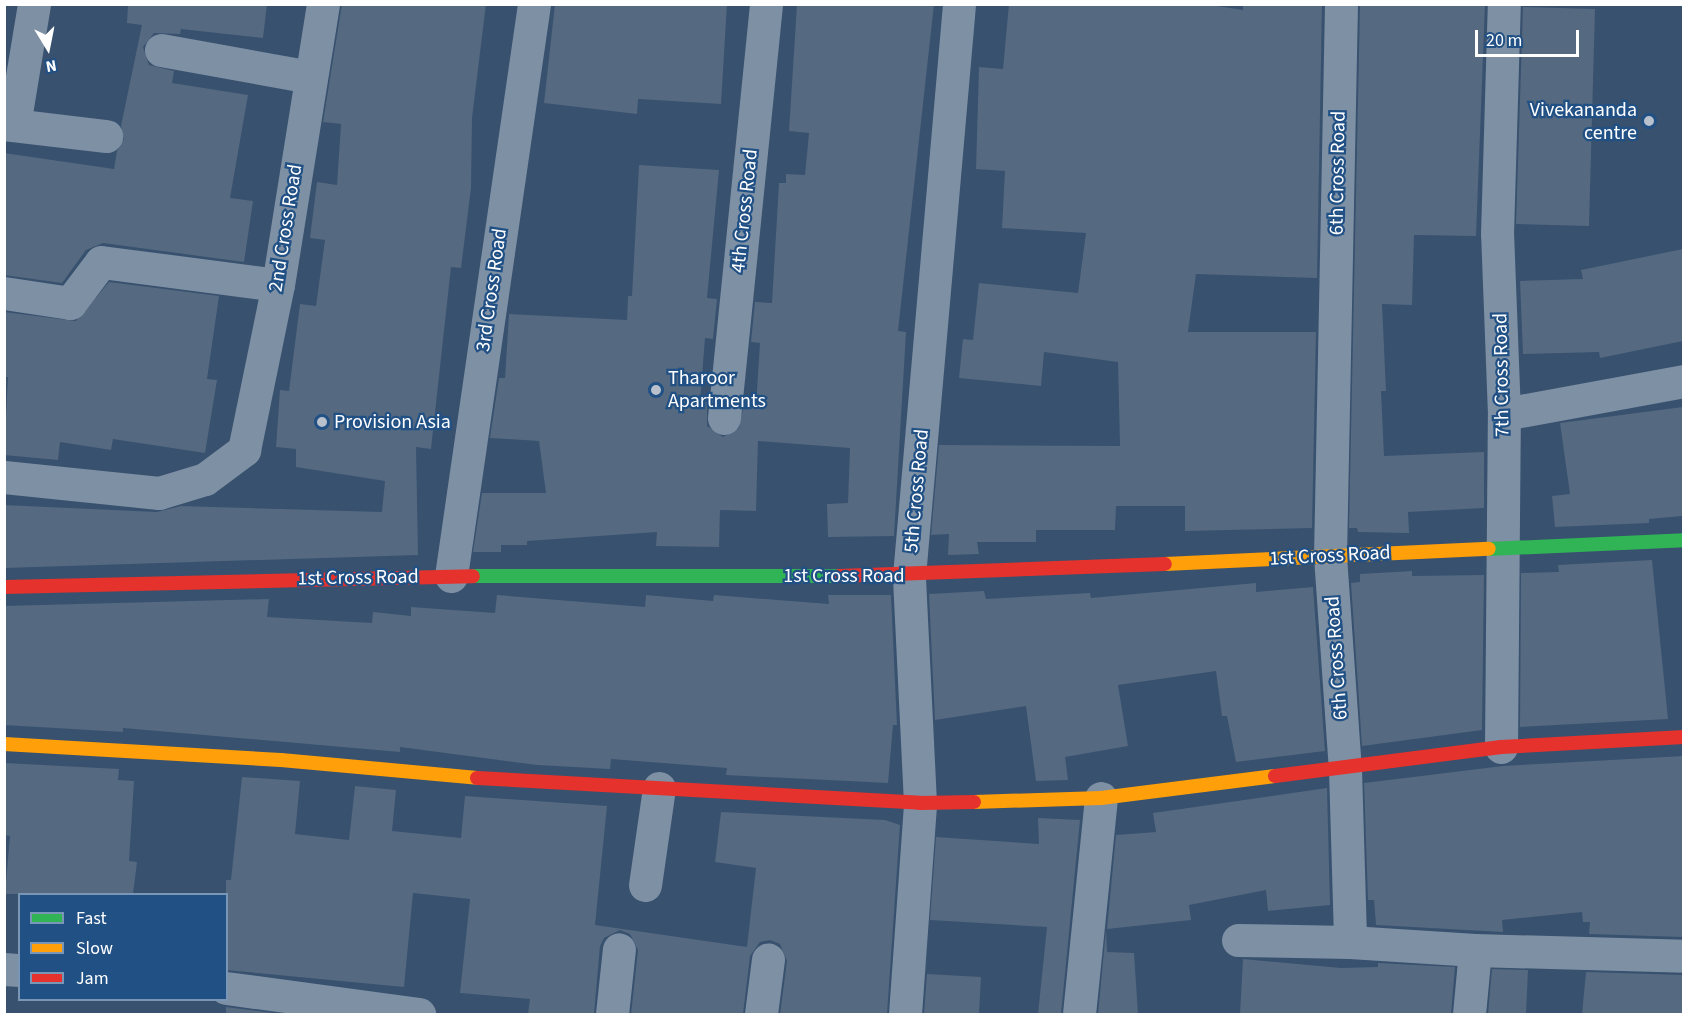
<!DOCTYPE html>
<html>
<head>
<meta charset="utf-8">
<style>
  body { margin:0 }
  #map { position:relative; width:1688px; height:1019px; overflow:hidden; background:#38516e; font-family:"Source Sans 3",sans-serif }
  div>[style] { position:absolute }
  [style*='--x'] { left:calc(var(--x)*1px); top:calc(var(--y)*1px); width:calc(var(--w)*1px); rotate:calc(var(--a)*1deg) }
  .building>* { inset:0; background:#556980 }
  .street>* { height:33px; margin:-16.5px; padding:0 16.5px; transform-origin:16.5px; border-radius:16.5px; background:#7e90a4 }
  .fast>* { height:14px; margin:-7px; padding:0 7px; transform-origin:7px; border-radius:7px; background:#30b455 }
  .slow>* { height:14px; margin:-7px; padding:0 7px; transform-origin:7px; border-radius:7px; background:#ff9f0a }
  .jam>* { height:14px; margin:-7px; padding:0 7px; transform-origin:7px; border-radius:7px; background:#e5322d }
  .dots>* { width:16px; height:16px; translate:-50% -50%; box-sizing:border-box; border:3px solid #215085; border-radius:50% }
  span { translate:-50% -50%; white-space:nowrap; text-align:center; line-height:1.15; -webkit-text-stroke:4.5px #215085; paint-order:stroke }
  .poi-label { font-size:20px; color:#fff }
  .right { translate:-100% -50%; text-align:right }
  .left { translate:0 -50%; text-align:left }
  .street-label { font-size:20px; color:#fff }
  .frame { position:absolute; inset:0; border:6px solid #fff; pointer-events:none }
  .legend { position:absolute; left:18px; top:893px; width:210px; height:108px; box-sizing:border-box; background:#215085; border:2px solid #7a96b6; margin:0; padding:8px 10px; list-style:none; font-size:18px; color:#fff }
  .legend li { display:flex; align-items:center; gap:12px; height:30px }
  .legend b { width:30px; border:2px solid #7a96b6 }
  .north { position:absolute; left:18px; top:18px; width:60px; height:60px; -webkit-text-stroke:4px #215085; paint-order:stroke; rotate:170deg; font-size:16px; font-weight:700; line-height:24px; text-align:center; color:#fff }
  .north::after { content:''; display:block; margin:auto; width:21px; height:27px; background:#fff; clip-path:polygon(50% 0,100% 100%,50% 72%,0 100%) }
  .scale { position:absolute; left:1475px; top:30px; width:104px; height:27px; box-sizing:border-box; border:3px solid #fff; border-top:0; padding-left:8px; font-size:18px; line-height:21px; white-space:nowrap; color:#fff; -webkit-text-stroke:4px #215085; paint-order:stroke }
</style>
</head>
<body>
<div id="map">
  <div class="building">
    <i style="clip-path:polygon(128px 4px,267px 4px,263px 38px,181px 29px,180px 34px,154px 33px,143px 47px,149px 65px,174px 71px,172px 83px,248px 95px,230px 198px,253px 201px,244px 262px,103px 243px,86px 250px,62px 283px,4px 275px,4px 153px,114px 169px,117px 151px,124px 139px,121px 126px,142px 25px,127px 23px)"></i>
    <i style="clip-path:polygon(342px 4px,486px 4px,472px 118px,471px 188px,461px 268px,451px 267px,431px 449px,416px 447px,418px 555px,4px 568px,4px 505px,157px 512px,181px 506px,382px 512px,385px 481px,296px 467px,296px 449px,276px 447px,280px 390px,289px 391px,300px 304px,316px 306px,325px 240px,310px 238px,317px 182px,337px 185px,341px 124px,323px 122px)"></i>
    <i style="clip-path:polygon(555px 4px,727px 4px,721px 104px,638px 99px,637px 114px,544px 103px)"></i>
    <i style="clip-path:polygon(797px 4px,934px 4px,898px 331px,906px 332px,894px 536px,828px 537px,827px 504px,848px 503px,850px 448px,758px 441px,756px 511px,720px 510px,719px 547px,656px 546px,657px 532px,527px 541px,527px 545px,501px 545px,501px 552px,473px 552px,482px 493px,546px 493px,539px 441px,490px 438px,499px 378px,505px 378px,509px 314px,627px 320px,628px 296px,632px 296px,639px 165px,719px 170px,707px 298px,717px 299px,713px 339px,705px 338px,700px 402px,707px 402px,707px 426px,723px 437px,739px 428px,744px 404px,756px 405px,760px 343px,751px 342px,755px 302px,772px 303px,779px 183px,786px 183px,786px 174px,805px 175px,809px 133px,789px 131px)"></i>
    <i style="clip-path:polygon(1009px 4px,1204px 4px,1243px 10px,1243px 4px,1322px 4px,1317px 278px,1196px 274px,1188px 332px,1316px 332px,1312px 528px,1185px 531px,1185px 506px,1116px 506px,1115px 530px,1036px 530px,1036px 542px,977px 542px,979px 554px,948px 555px,949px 534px,931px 535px,939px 445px,1120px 446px,1118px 362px,1044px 352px,1041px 386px,959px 378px,963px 339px,973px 340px,979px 283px,1078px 293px,1086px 233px,1002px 228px,1005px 171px,976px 169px,979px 67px,1003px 69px)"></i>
    <i style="clip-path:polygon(1360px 4px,1485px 5px,1476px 236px,1414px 235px,1412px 305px,1382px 304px,1386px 391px,1381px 391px,1384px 456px,1484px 452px,1484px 508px,1408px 512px,1409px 533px,1358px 532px,1357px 528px,1349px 528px)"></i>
    <i style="clip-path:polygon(1523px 7px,1595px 9px,1589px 226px,1516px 224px)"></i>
    <i style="clip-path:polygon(1683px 249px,1683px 341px,1600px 358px,1599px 352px,1523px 354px,1520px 281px,1583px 279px,1581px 270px)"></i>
    <i style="clip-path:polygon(109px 282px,219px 296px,207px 379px,217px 380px,205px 453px,113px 439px,111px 450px,60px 442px,58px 460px,4px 455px,8px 377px,4px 377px,4px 312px,76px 321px)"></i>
    <i style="clip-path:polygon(1683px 407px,1683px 516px,1649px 519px,1649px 523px,1555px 527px,1552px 496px,1570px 494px,1560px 423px)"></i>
    <i style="clip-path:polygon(1652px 560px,1668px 719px,1520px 727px,1521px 573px,1559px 572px,1558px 565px)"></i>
    <i style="clip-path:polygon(1412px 571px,1412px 576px,1484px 575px,1482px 730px,1362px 746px,1351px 583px,1360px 582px,1360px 574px)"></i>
    <i style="clip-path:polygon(1256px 583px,1256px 592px,1313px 587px,1325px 751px,1236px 762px,1227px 716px,1222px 716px,1216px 671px,1118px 685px,1128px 746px,1065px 757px,1068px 780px,1036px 781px,1026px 706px,935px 720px,929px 594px,984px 591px,986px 599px,1090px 593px,1091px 598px)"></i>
    <i style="clip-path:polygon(497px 595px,645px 607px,646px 595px,713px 601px,714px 595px,829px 604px,828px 595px,891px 595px,897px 725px,893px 725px,888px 783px,726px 775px,727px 768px,611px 759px,610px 769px,537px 765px,400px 747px,400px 752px,123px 728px,123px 732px,4px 725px,4px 606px,269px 599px,267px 617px,372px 623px,373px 612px,411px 616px,411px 607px,495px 613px)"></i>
    <i style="clip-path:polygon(1683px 756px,1683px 937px,1589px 934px,1590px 922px,1583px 922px,1582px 912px,1502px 920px,1503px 932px,1376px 925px,1374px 900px,1368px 900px,1364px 783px,1503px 766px)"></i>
    <i style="clip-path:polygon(5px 763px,119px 769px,118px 780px,134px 781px,129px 861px,137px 862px,133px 894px,5px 894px,10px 836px,4px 835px)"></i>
    <i style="clip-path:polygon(242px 777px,300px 781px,295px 834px,349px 840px,355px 786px,396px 790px,392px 831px,461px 838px,465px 796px,607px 806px,595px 925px,747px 947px,756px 868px,715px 862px,721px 812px,885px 820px,900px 825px,887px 1014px,780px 1014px,787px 961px,780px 944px,770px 940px,760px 942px,750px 956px,743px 1014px,631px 1014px,638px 950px,630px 934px,620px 930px,604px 938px,600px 946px,594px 1014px,528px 1014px,530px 999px,460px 993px,470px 899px,413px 893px,404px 987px,226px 970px,226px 880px,231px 880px)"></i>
    <i style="clip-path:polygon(1327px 788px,1330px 905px,1268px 911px,1266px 890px,1189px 905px,1191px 920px,1107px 929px,1116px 835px,1156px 832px,1153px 813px)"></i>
    <i style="clip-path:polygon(1038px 818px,1080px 820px,1061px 1014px,1038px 1014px,1047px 927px,930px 920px,936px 837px,1039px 844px)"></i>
    <i style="clip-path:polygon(1106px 930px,1107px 952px,1134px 953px,1138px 1014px,1098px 1014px)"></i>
    <i style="clip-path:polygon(1243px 959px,1341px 968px,1378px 967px,1378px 963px,1455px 967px,1451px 1014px,1240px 1014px)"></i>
    <i style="clip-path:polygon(1492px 969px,1528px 970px,1526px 1014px,1488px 1014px)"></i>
    <i style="clip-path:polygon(1586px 972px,1683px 975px,1683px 1014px,1582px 1014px)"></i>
    <i style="clip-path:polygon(927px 974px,981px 977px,979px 1014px,924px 1014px)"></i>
    <i style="clip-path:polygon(226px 1007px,282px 1014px,226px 1014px)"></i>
  </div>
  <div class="street">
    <i style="--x:1341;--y:4;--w:552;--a:91.14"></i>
    <i style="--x:1330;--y:556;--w:214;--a:86"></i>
    <i style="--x:1345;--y:769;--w:173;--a:88.3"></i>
    <i style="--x:1350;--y:942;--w:125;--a:3.7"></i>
    <i style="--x:1475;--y:950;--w:209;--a:1.6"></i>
    <i style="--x:161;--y:50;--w:152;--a:10.2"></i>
    <i style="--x:4;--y:124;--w:103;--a:6.7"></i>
    <i style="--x:14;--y:125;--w:123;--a:-80.6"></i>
    <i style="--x:4;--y:293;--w:67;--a:8.6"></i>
    <i style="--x:70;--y:303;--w:51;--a:-52.9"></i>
    <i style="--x:101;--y:262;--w:178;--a:7.4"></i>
    <i style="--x:1504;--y:414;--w:183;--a:-10.4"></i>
    <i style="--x:724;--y:418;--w:416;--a:-84.2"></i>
    <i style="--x:4;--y:477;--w:156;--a:5.9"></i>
    <i style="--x:159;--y:493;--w:48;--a:-16.9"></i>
    <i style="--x:205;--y:479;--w:49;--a:-36.6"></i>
    <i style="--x:244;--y:450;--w:168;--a:-78.4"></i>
    <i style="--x:278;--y:285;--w:285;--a:-80.9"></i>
    <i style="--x:451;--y:576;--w:578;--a:-81.74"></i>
    <i style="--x:1501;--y:747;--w:333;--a:-89.5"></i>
    <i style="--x:1504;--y:414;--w:180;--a:-92.2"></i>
    <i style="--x:1497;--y:234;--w:230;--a:-88.3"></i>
    <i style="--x:645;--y:885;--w:98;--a:-81.8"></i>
    <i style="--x:1238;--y:940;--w:112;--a:1"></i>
    <i style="--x:4;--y:969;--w:16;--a:4"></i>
    <i style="--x:226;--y:988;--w:195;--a:7.7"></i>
    <i style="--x:612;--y:1014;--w:65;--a:-83.9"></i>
    <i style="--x:761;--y:1014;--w:55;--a:-82.7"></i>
    <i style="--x:905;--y:1014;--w:212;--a:-85.9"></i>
    <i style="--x:920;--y:803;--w:227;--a:-92.8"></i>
    <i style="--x:909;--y:576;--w:574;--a:-85"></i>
    <i style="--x:1079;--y:1014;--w:217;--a:-84.2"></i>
    <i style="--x:1469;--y:1014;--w:64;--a:-84.6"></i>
  </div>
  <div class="fast">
    <i style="--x:1489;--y:549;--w:195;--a:-2.6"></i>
    <i style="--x:473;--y:576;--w:366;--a:0"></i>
  </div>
  <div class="slow">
    <i style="--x:1165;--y:564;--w:324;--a:-2.7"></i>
    <i style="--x:4;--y:744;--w:277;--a:3.3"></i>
    <i style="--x:281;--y:760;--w:197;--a:5.2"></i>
    <i style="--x:974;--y:802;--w:127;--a:-1.8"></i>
    <i style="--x:1101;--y:798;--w:175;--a:-7.2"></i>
  </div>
  <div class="jam">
    <i style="--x:839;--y:576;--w:326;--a:-2.1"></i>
    <i style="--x:4;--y:587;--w:469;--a:-1.3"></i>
    <i style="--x:1275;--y:776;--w:228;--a:-7.3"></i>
    <i style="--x:1501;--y:747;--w:183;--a:-3.1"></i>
    <i style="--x:477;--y:778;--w:444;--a:3.2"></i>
    <i style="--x:920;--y:803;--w:54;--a:-1.1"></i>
  </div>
  <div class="dots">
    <i style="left:1649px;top:121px;background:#b9c2cc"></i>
    <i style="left:656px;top:390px;background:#b9c2cc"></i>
    <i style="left:322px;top:422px;background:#b9c2cc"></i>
  </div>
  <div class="poi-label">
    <span class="right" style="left:1637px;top:122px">Vivekananda<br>centre</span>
    <span class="left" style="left:668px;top:390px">Tharoor<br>Apartments</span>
    <span class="left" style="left:334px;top:422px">Provision Asia</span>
  </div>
  <div class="street-label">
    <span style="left:1338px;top:173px;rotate:-89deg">6th Cross Road</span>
    <span style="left:745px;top:211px;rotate:-84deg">4th Cross Road</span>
    <span style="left:286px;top:228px;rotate:-81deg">2nd Cross Road</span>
    <span style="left:492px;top:290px;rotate:-82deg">3rd Cross Road</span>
    <span style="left:1502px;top:375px;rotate:-91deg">7th Cross Road</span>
    <span style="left:917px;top:491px;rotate:-85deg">5th Cross Road</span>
    <span style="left:1330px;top:556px;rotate:-3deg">1st Cross Road</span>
    <span style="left:844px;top:576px">1st Cross Road</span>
    <span style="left:358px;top:578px;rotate:-1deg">1st Cross Road</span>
    <span style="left:1337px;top:658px;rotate:-94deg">6th Cross Road</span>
  </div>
  <div class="frame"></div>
  <ul class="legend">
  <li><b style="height:8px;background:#30b455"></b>Fast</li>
  <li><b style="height:8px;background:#ff9f0a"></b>Slow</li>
  <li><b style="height:8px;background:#e5322d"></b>Jam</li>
  </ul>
  <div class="north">N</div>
  <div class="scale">20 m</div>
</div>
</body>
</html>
